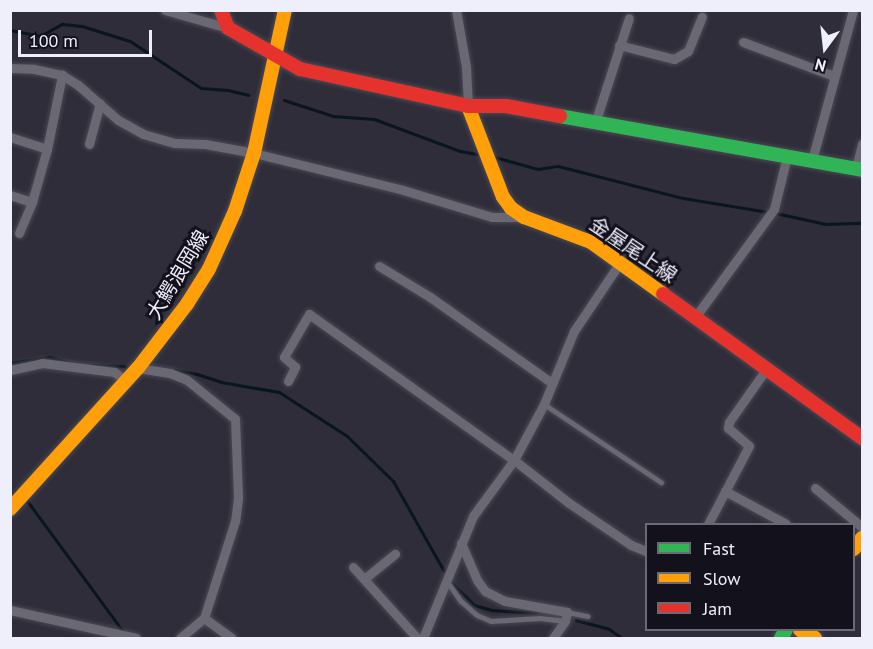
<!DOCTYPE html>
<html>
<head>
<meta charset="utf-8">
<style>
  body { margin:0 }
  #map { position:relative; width:873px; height:649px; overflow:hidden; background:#2e2d39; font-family:"PT Sans","Noto Sans JP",sans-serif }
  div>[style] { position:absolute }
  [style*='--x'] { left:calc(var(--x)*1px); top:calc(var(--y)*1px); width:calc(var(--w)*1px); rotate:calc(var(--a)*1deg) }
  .stream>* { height:3px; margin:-1.5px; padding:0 1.5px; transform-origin:1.5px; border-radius:1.5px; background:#09161e }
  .roads { filter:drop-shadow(0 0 2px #4a4954) drop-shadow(0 0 2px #4a4954) }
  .lane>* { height:4.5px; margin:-2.25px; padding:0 2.25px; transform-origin:2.25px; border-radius:2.25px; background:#696873 }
  .street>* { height:9px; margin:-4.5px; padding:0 4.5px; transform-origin:4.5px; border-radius:4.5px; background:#696873 }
  .fast>* { height:14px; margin:-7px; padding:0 7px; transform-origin:7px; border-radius:7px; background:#30b455 }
  .slow>* { height:14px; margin:-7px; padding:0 7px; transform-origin:7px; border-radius:7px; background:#ff9f0a }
  .jam>* { height:14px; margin:-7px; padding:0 7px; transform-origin:7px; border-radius:7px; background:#e5322d }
  span { translate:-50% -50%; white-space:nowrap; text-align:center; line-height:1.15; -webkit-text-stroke:6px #12111c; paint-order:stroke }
  .street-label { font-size:20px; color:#efeffc }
  .frame { position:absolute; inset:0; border:12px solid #efeffc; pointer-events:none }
  .legend { position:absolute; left:645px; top:523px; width:210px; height:108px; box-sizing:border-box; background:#12111c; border:2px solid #6a6a76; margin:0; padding:8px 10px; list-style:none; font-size:18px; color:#efeffc }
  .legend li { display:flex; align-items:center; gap:12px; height:30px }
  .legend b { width:30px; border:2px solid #6a6a76 }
  .north { position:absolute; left:795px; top:18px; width:60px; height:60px; -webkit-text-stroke:4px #12111c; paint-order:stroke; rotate:195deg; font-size:16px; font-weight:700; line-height:24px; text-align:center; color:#efeffc }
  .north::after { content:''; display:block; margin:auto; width:21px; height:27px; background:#efeffc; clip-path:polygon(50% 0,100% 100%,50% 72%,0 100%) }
  .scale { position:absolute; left:18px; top:30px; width:134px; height:27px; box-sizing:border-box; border:3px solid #efeffc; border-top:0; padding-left:8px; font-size:18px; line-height:21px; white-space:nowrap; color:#efeffc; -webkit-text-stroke:4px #12111c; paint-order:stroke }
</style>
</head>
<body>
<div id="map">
  <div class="stream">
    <i style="--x:10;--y:30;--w:31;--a:11"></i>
    <i style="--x:40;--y:36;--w:25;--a:-29"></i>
    <i style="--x:62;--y:24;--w:20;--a:6"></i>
    <i style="--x:82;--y:26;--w:50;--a:17.4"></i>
    <i style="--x:130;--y:41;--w:85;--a:33.5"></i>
    <i style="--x:201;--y:88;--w:27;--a:4"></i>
    <i style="--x:228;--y:90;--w:21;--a:14"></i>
    <i style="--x:284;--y:100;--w:52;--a:18.1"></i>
    <i style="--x:333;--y:116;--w:41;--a:4.2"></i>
    <i style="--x:374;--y:119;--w:92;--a:20.4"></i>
    <i style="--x:460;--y:151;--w:17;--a:10"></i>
    <i style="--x:491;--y:156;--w:49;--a:15.5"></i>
    <i style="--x:538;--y:169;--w:20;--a:-9"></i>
    <i style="--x:558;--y:166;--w:129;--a:14.4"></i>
    <i style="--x:683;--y:198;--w:86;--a:9.4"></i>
    <i style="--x:775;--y:213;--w:52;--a:12.2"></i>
    <i style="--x:826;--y:224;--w:36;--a:-2"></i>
    <i style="--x:10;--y:363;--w:40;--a:-8.5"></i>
    <i style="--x:50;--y:357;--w:21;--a:17"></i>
    <i style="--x:92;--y:365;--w:33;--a:2"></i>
    <i style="--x:174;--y:370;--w:23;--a:10"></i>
    <i style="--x:197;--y:374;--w:25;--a:18"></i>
    <i style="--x:221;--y:382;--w:59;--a:9.8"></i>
    <i style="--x:279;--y:392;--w:81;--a:32.9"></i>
    <i style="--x:347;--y:436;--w:64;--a:44.4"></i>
    <i style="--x:393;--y:481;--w:103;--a:60.5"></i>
    <i style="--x:25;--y:498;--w:167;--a:53.7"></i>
    <i style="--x:451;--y:582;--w:33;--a:45"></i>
    <i style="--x:474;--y:605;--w:19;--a:16"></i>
    <i style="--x:492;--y:610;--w:44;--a:3.9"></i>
    <i style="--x:576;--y:620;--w:34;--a:15"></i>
    <i style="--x:609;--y:629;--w:16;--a:35"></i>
  </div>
  <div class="roads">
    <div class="lane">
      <i style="--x:544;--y:404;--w:141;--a:33.7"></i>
      <i style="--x:447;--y:581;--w:24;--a:55"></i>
      <i style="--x:461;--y:601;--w:21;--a:41"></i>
      <i style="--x:477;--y:615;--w:15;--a:23"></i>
      <i style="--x:491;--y:621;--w:49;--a:-3.5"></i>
      <i style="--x:540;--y:618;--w:25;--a:7"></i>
      <i style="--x:567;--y:612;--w:21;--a:11"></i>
    </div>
    <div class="street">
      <i style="--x:165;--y:10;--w:66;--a:15.9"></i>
      <i style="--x:456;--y:10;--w:58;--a:80"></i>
      <i style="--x:466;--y:67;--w:39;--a:87"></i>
      <i style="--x:743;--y:42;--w:97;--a:20.5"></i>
      <i style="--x:619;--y:45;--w:57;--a:14.3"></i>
      <i style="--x:674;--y:59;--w:16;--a:-30"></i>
      <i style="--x:688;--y:51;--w:37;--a:-68"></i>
      <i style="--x:10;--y:68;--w:24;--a:2"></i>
      <i style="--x:34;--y:69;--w:29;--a:12"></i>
      <i style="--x:62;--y:75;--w:19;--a:32"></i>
      <i style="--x:78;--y:85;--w:53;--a:41.2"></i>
      <i style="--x:118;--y:120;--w:29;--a:29"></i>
      <i style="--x:143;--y:134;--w:33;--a:16"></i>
      <i style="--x:175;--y:143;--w:30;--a:2"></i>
      <i style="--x:205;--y:144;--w:50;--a:10.4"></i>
      <i style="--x:254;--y:153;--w:154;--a:13.9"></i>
      <i style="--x:403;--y:190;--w:93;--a:16.9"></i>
      <i style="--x:492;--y:217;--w:31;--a:0"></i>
      <i style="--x:595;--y:123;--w:110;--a:-72.1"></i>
      <i style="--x:10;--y:137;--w:39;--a:18"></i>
      <i style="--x:89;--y:144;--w:42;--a:-75"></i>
      <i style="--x:812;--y:160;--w:156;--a:-74.7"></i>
      <i style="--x:856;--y:168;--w:25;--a:-76"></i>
      <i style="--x:10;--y:195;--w:23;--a:18"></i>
      <i style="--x:19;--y:233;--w:34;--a:-67"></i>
      <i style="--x:32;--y:202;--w:55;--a:-74.2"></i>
      <i style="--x:47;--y:149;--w:76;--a:-78.5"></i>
      <i style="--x:379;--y:266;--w:60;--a:31.3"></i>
      <i style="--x:430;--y:297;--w:149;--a:35.2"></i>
      <i style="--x:696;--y:316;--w:132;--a:-53.9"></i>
      <i style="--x:774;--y:209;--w:55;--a:-76.2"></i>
      <i style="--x:138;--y:368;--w:32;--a:9"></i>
      <i style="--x:170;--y:373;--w:18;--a:22"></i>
      <i style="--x:187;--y:380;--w:62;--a:39.1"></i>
      <i style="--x:235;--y:419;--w:79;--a:87.8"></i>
      <i style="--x:238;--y:498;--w:23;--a:97"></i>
      <i style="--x:235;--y:521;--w:102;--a:107.7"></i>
      <i style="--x:204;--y:618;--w:31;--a:140"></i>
      <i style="--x:10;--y:370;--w:33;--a:-12"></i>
      <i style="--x:42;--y:363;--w:73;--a:7.1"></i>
      <i style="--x:114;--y:372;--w:14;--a:34"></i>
      <i style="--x:288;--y:381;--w:16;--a:-63"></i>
      <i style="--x:295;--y:367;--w:15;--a:-138"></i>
      <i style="--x:284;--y:357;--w:50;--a:-59.8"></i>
      <i style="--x:309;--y:314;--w:252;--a:35.5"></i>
      <i style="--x:514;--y:460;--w:70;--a:38"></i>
      <i style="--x:569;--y:503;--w:75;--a:34.1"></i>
      <i style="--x:631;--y:545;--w:16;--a:22"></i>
      <i style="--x:815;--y:488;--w:61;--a:39.7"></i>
      <i style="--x:725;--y:491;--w:69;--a:28.4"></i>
      <i style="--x:708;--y:524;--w:88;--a:-62.3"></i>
      <i style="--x:749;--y:446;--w:28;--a:-139"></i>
      <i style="--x:728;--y:428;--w:6;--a:-81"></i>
      <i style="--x:729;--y:422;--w:66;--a:-54.9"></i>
      <i style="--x:461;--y:543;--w:40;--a:66.6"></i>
      <i style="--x:477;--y:580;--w:14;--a:54"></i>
      <i style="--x:485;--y:591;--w:22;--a:27"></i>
      <i style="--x:505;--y:601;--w:63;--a:10.1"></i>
      <i style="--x:567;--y:612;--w:9;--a:103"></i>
      <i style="--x:565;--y:621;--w:21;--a:125"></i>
      <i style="--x:353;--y:567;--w:96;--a:48"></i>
      <i style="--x:364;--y:579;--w:40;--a:-39"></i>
      <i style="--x:10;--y:610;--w:129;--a:12.5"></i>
      <i style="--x:204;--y:618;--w:34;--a:36"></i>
      <i style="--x:423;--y:638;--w:132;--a:-67.7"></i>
      <i style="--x:473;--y:516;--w:69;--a:-53.8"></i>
      <i style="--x:514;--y:460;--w:64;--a:-61.8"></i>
      <i style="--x:544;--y:404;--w:79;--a:-67.7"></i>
      <i style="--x:574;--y:331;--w:81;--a:-56.1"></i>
    </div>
    <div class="fast">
      <i style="--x:560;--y:116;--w:307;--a:10.1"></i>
      <i style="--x:781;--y:638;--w:9;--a:-58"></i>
    </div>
    <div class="slow">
      <i style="--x:468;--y:106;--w:97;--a:69"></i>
      <i style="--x:503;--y:197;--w:14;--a:54"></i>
      <i style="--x:511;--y:208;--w:16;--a:35"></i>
      <i style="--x:524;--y:217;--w:72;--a:20.5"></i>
      <i style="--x:591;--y:242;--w:89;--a:35.8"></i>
      <i style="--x:10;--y:509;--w:190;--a:-47.8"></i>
      <i style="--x:138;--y:368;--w:81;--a:-52.6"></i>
      <i style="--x:187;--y:304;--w:41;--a:-57.8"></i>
      <i style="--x:209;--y:269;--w:64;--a:-65.9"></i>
      <i style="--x:235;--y:211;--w:61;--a:-71.9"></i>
      <i style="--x:254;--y:153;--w:146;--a:-77.8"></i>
      <i style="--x:854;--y:549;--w:14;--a:-54"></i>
      <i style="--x:800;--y:630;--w:17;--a:28"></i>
    </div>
    <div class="jam">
      <i style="--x:221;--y:10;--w:19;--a:69"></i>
      <i style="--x:228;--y:28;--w:83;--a:29.7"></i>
      <i style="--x:300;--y:69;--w:172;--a:12.4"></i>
      <i style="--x:468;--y:106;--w:38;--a:0"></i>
      <i style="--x:506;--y:106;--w:55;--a:10.5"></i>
      <i style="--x:663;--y:294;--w:246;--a:35.9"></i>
    </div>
  </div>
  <div class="street-label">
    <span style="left:633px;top:250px;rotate:34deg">金屋尾上線</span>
    <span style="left:178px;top:275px;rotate:-59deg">大鰐浪岡線</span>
  </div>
  <div class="frame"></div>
  <ul class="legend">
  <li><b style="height:8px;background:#30b455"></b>Fast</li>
  <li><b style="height:8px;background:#ff9f0a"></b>Slow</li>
  <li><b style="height:8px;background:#e5322d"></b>Jam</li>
  </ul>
  <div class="north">N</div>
  <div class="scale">100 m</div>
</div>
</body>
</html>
